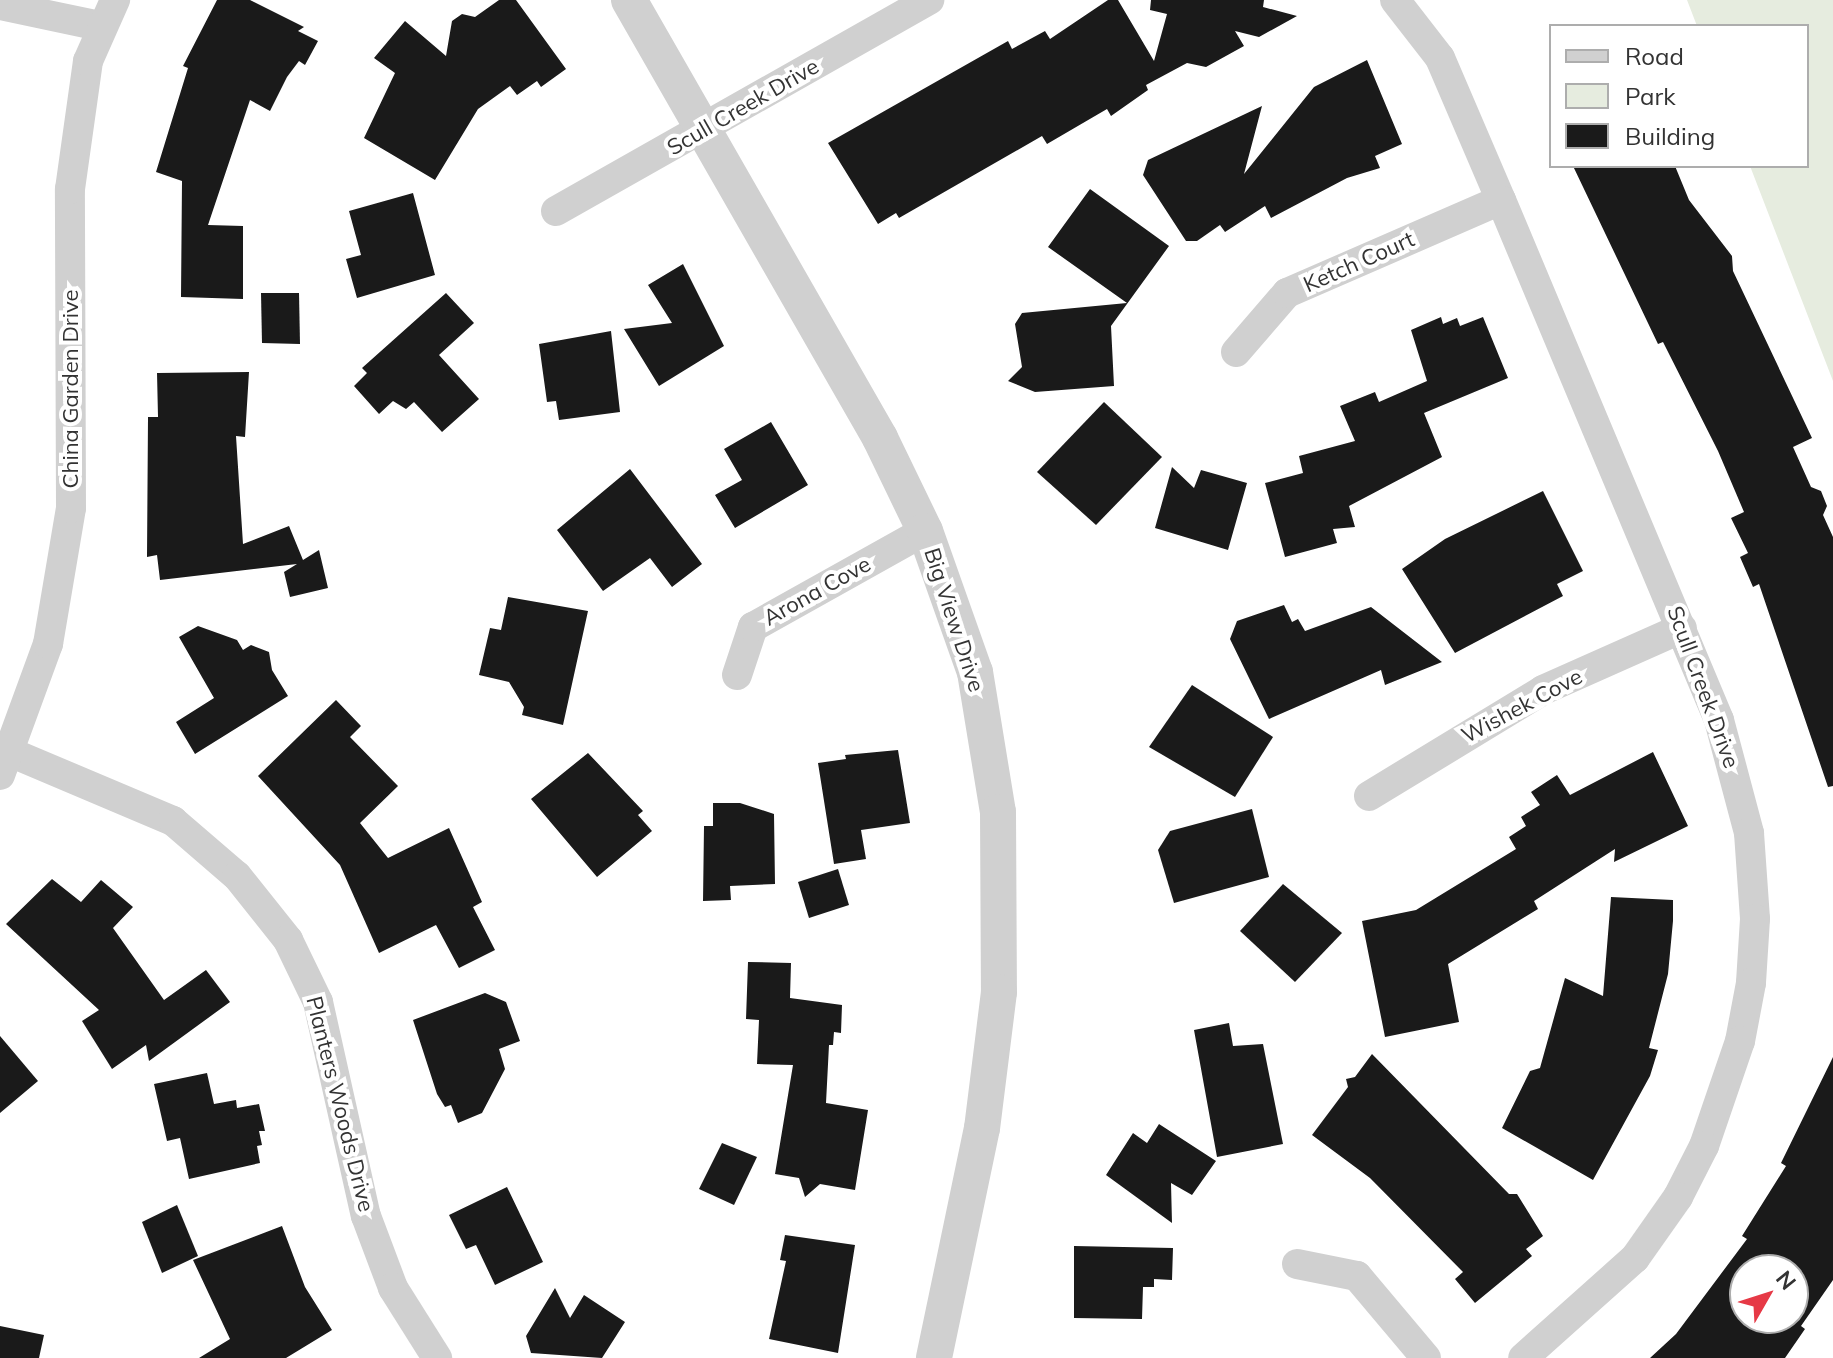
<!DOCTYPE html>
<html>
<head>
<meta charset="utf-8">
<style>
  body { margin:0 }
  #map { position:relative; width:1833px; height:1358px; overflow:hidden; background:#fff; font-family:Mulish,sans-serif }
  div>[style] { position:absolute }
  [style*='--x'] { left:calc(var(--x)*1px); top:calc(var(--y)*1px); width:calc(var(--w)*1px); rotate:calc(var(--a)*1deg) }
  .green>* { inset:0; background:#e6ecdf }
  .building>* { inset:0; background:#1a1a1a }
  .minor>* { height:30px; margin:-15px; padding:0 15px; transform-origin:15px; border-radius:15px; background:#d0d0d0 }
  .tertiary>* { height:36px; margin:-18px; padding:0 18px; transform-origin:18px; border-radius:18px; background:#d0d0d0 }
  span { translate:-50% -50%; white-space:nowrap; text-align:center; line-height:1.15; -webkit-text-stroke:8px #fff; paint-order:stroke }
  .street-label { font-size:22px; color:#333 }
  .legend { position:absolute; left:1549px; top:24px; width:260px; height:144px; box-sizing:border-box; background:#fff; border:2px solid #adadad; margin:0; padding:10px 14px; list-style:none; font-size:24px; color:#333 }
  .legend li { display:flex; align-items:center; gap:16px; height:40px }
  .legend b { width:40px; border:2px solid #adadad }
  .north { position:absolute; left:1729px; top:1254px; width:80px; height:80px; box-sizing:border-box; background:#fff; border:2px solid #adadad; border-radius:50%; rotate:51deg; font-size:22px; font-weight:700; line-height:32px; text-align:center; color:#333 }
  .north::after { content:''; display:block; margin:auto; width:28px; height:36px; background:#e63946; clip-path:polygon(50% 0,100% 100%,50% 72%,0 100%) }
</style>
</head>
<body>
<div id="map">
  <div class="green">
    <i style="clip-path:polygon(1687px 0,1833px 0,1833px 381px,1750px 166px,1807px 166px,1807px 26px,1697px 26px)"></i>
  </div>
  <div class="building">
    <i style="clip-path:polygon(217px 0,250px 0,304px 27px,298px 31px,318px 41px,305px 65px,299px 61px,287px 77px,270px 111px,250px 100px,208px 225px,243px 226px,243px 299px,181px 297px,182px 181px,156px 172px,188px 68px,183px 66px)"></i>
    <i style="clip-path:polygon(499px 0,516px 0,566px 69px,541px 87px,537px 81px,517px 95px,510px 86px,478px 109px,435px 180px,364px 138px,395px 73px,374px 58px,405px 21px,446px 56px,452px 21px,462px 14px,475px 17px)"></i>
    <i style="clip-path:polygon(1108px 0,1118px 0,1154px 61px,1167px 14px,1150px 10px,1151px 0,1264px 0,1263px 7px,1297px 16px,1259px 37px,1235px 31px,1244px 46px,1206px 67px,1187px 63px,1146px 85px,1148px 90px,1111px 116px,1107px 109px,1047px 144px,1042px 136px,899px 218px,896px 213px,878px 224px,828px 143px,1008px 41px,1012px 49px,1045px 31px,1050px 39px)"></i>
    <i style="clip-path:polygon(1367px 60px,1402px 144px,1375px 156px,1380px 168px,1347px 178px,1271px 218px,1265px 206px,1225px 232px,1220px 225px,1197px 241px,1186px 241px,1143px 175px,1148px 160px,1262px 106px,1244px 174px,1314px 87px)"></i>
    <i style="clip-path:polygon(1573px 166px,1675px 166px,1689px 200px,1732px 256px,1733px 271px,1812px 438px,1793px 447px,1811px 487px,1821px 491px,1827px 506px,1823px 515px,1833px 537px,1833px 786px,1828px 787px,1759px 584px,1753px 587px,1740px 557px,1748px 553px,1731px 518px,1744px 512px,1718px 451px,1663px 342px,1658px 344px)"></i>
    <i style="clip-path:polygon(1090px 189px,1169px 246px,1111px 326px,1114px 386px,1035px 392px,1008px 381px,1022px 367px,1015px 324px,1022px 313px,1127px 303px,1048px 247px)"></i>
    <i style="clip-path:polygon(413px 193px,435px 275px,357px 298px,346px 259px,361px 255px,349px 211px)"></i>
    <i style="clip-path:polygon(683px 264px,724px 346px,659px 386px,624px 329px,672px 323px,648px 285px)"></i>
    <i style="clip-path:polygon(261px 293px,299px 293px,300px 344px,262px 343px)"></i>
    <i style="clip-path:polygon(446px 293px,474px 323px,439px 355px,479px 399px,442px 432px,414px 402px,406px 409px,393px 401px,379px 414px,354px 386px,367px 373px,362px 368px)"></i>
    <i style="clip-path:polygon(1441px 317px,1443px 324px,1457px 318px,1460px 326px,1483px 317px,1508px 378px,1424px 413px,1442px 457px,1349px 506px,1355px 527px,1333px 529px,1337px 543px,1285px 557px,1265px 483px,1303px 473px,1299px 456px,1355px 441px,1340px 406px,1375px 392px,1379px 402px,1427px 381px,1411px 330px)"></i>
    <i style="clip-path:polygon(611px 331px,620px 412px,559px 420px,556px 401px,547px 402px,539px 344px)"></i>
    <i style="clip-path:polygon(249px 372px,245px 437px,236px 436px,243px 544px,289px 526px,303px 560px,319px 550px,328px 588px,290px 597px,284px 572px,297px 564px,160px 580px,157px 555px,147px 557px,148px 417px,158px 417px,157px 373px)"></i>
    <i style="clip-path:polygon(1104px 402px,1162px 457px,1096px 525px,1037px 472px)"></i>
    <i style="clip-path:polygon(771px 422px,808px 485px,735px 528px,715px 495px,742px 480px,724px 449px)"></i>
    <i style="clip-path:polygon(1172px 467px,1194px 488px,1201px 470px,1247px 483px,1228px 550px,1155px 528px)"></i>
    <i style="clip-path:polygon(630px 469px,702px 564px,672px 587px,650px 558px,603px 591px,557px 530px)"></i>
    <i style="clip-path:polygon(1543px 491px,1583px 571px,1557px 584px,1563px 596px,1455px 653px,1402px 569px,1445px 539px)"></i>
    <i style="clip-path:polygon(508px 597px,588px 611px,563px 725px,522px 715px,524px 707px,509px 682px,479px 675px,490px 628px,501px 630px)"></i>
    <i style="clip-path:polygon(1284px 605px,1292px 622px,1298px 619px,1305px 631px,1371px 607px,1442px 662px,1385px 685px,1381px 670px,1269px 719px,1230px 639px,1237px 621px)"></i>
    <i style="clip-path:polygon(198px 626px,237px 640px,243px 650px,251px 645px,269px 652px,272px 670px,288px 696px,195px 754px,176px 722px,214px 698px,179px 637px)"></i>
    <i style="clip-path:polygon(1192px 685px,1273px 737px,1235px 797px,1149px 747px)"></i>
    <i style="clip-path:polygon(336px 700px,361px 726px,350px 737px,398px 786px,360px 823px,388px 858px,449px 828px,482px 902px,473px 907px,495px 950px,459px 968px,436px 925px,379px 953px,340px 865px,258px 776px)"></i>
    <i style="clip-path:polygon(898px 750px,910px 823px,861px 830px,866px 859px,834px 864px,818px 763px,846px 759px,845px 755px)"></i>
    <i style="clip-path:polygon(1653px 752px,1688px 826px,1614px 862px,1615px 849px,1534px 901px,1538px 909px,1448px 964px,1459px 1022px,1385px 1037px,1362px 921px,1416px 910px,1516px 849px,1509px 837px,1526px 826px,1521px 817px,1540px 805px,1531px 792px,1557px 775px,1570px 795px)"></i>
    <i style="clip-path:polygon(588px 753px,643px 811px,638px 815px,652px 831px,597px 877px,531px 799px)"></i>
    <i style="clip-path:polygon(713px 803px,740px 803px,774px 814px,775px 884px,730px 886px,731px 900px,703px 901px,704px 826px,713px 826px)"></i>
    <i style="clip-path:polygon(1252px 809px,1269px 877px,1174px 903px,1158px 850px,1170px 831px)"></i>
    <i style="clip-path:polygon(838px 869px,849px 905px,809px 918px,798px 882px)"></i>
    <i style="clip-path:polygon(52px 879px,81px 902px,101px 880px,133px 907px,113px 928px,164px 1000px,206px 970px,230px 1002px,149px 1061px,146px 1045px,112px 1069px,82px 1021px,99px 1010px,6px 924px)"></i>
    <i style="clip-path:polygon(1283px 884px,1342px 933px,1295px 982px,1240px 931px)"></i>
    <i style="clip-path:polygon(1611px 897px,1673px 900px,1673px 921px,1668px 974px,1649px 1048px,1658px 1050px,1650px 1076px,1593px 1180px,1502px 1128px,1530px 1071px,1540px 1068px,1565px 978px,1603px 996px)"></i>
    <i style="clip-path:polygon(748px 962px,791px 963px,790px 998px,842px 1005px,841px 1033px,834px 1032px,833px 1045px,829px 1045px,826px 1103px,868px 1110px,855px 1190px,820px 1184px,805px 1197px,799px 1178px,775px 1174px,793px 1065px,757px 1064px,759px 1020px,746px 1019px)"></i>
    <i style="clip-path:polygon(485px 993px,506px 1002px,520px 1041px,499px 1049px,505px 1069px,482px 1113px,458px 1123px,451px 1105px,445px 1107px,437px 1094px,413px 1020px)"></i>
    <i style="clip-path:polygon(1229px 1023px,1233px 1046px,1263px 1044px,1283px 1144px,1217px 1157px,1194px 1030px)"></i>
    <i style="clip-path:polygon(0 1036px,38px 1081px,0 1113px)"></i>
    <i style="clip-path:polygon(1372px 1054px,1509px 1194px,1517px 1194px,1543px 1236px,1526px 1249px,1532px 1256px,1475px 1303px,1455px 1279px,1463px 1272px,1370px 1178px,1312px 1135px,1348px 1087px,1346px 1079px,1355px 1077px)"></i>
    <i style="clip-path:polygon(evenodd,1833px 1057px,1833px 1280px,1801px 1326px,1805px 1329px,1785px 1358px,1650px 1358px,1676px 1334px,1747px 1239px,1742px 1236px,1786px 1166px,1781px 1163px,1833px 1057px,1745px 1270px,1793px 1270px,1793px 1318px,1745px 1318px,1745px 1270px)"></i>
    <i style="clip-path:polygon(207px 1073px,214px 1104px,236px 1100px,237px 1108px,259px 1104px,265px 1131px,259px 1131px,262px 1145px,257px 1146px,260px 1163px,189px 1179px,180px 1138px,167px 1141px,154px 1084px)"></i>
    <i style="clip-path:polygon(1159px 1124px,1216px 1161px,1192px 1195px,1171px 1183px,1172px 1223px,1106px 1175px,1133px 1133px,1147px 1143px)"></i>
    <i style="clip-path:polygon(722px 1143px,757px 1157px,734px 1205px,699px 1189px)"></i>
    <i style="clip-path:polygon(507px 1187px,543px 1262px,495px 1285px,476px 1245px,466px 1249px,449px 1215px)"></i>
    <i style="clip-path:polygon(177px 1205px,198px 1256px,162px 1273px,142px 1222px)"></i>
    <i style="clip-path:polygon(282px 1226px,305px 1287px,332px 1330px,286px 1358px,199px 1358px,230px 1339px,193px 1260px)"></i>
    <i style="clip-path:polygon(785px 1235px,855px 1245px,838px 1353px,769px 1339px,786px 1261px,780px 1260px)"></i>
    <i style="clip-path:polygon(1074px 1246px,1173px 1248px,1172px 1280px,1154px 1279px,1154px 1287px,1143px 1287px,1142px 1319px,1074px 1318px)"></i>
    <i style="clip-path:polygon(555px 1288px,570px 1318px,584px 1295px,625px 1322px,602px 1358px,531px 1353px,526px 1336px)"></i>
    <i style="clip-path:polygon(0 1326px,44px 1335px,39px 1358px,0 1358px)"></i>
  </div>
  <div class="minor">
    <i style="--x:1395;--y:0;--w:73;--a:52.2"></i>
    <i style="--x:1440;--y:58;--w:155;--a:66.8"></i>
    <i style="--x:1501;--y:200;--w:564;--a:67.26"></i>
    <i style="--x:1719;--y:720;--w:117;--a:75.1"></i>
    <i style="--x:1749;--y:833;--w:86;--a:86"></i>
    <i style="--x:1755;--y:919;--w:64;--a:93.6"></i>
    <i style="--x:1751;--y:983;--w:59;--a:100.7"></i>
    <i style="--x:1740;--y:1041;--w:111;--a:108.9"></i>
    <i style="--x:1704;--y:1146;--w:57;--a:117"></i>
    <i style="--x:1678;--y:1197;--w:75;--a:125.2"></i>
    <i style="--x:1635;--y:1258;--w:150;--a:138.2"></i>
    <i style="--x:0;--y:5;--w:102;--a:11.9"></i>
    <i style="--x:556;--y:211;--w:429;--a:-29.5"></i>
    <i style="--x:1236;--y:352;--w:78;--a:-49.2"></i>
    <i style="--x:1287;--y:293;--w:233;--a:-23.5"></i>
    <i style="--x:737;--y:675;--w:51;--a:-71.6"></i>
    <i style="--x:753;--y:627;--w:197;--a:-29.2"></i>
    <i style="--x:12;--y:753;--w:175;--a:22.9"></i>
    <i style="--x:173;--y:821;--w:84;--a:40.7"></i>
    <i style="--x:237;--y:876;--w:82;--a:51.4"></i>
    <i style="--x:288;--y:940;--w:69;--a:64.2"></i>
    <i style="--x:318;--y:1002;--w:219;--a:77.4"></i>
    <i style="--x:366;--y:1216;--w:77;--a:69.4"></i>
    <i style="--x:393;--y:1288;--w:83;--a:57.8"></i>
    <i style="--x:0;--y:775;--w:140;--a:-69.9"></i>
    <i style="--x:48;--y:644;--w:138;--a:-80.4"></i>
    <i style="--x:71;--y:508;--w:319;--a:-90.2"></i>
    <i style="--x:70;--y:189;--w:129;--a:-82"></i>
    <i style="--x:88;--y:61;--w:67;--a:-66.1"></i>
    <i style="--x:1369;--y:796;--w:204;--a:-31.3"></i>
    <i style="--x:1543;--y:690;--w:152;--a:-24"></i>
    <i style="--x:1297;--y:1264;--w:61;--a:11.3"></i>
    <i style="--x:1357;--y:1276;--w:107;--a:49.9"></i>
  </div>
  <div class="tertiary">
    <i style="--x:629;--y:0;--w:505;--a:60.18"></i>
    <i style="--x:880;--y:438;--w:103;--a:64.2"></i>
    <i style="--x:925;--y:531;--w:150;--a:70.5"></i>
    <i style="--x:975;--y:672;--w:142;--a:80.7"></i>
    <i style="--x:998;--y:812;--w:180;--a:89.7"></i>
    <i style="--x:999;--y:992;--w:137;--a:97.1"></i>
    <i style="--x:982;--y:1128;--w:235;--a:101.8"></i>
  </div>
  <div class="street-label">
    <span style="left:743px;top:107px;rotate:-30deg">Scull Creek Drive</span>
    <span style="left:1359px;top:262px;rotate:-24deg">Ketch Court</span>
    <span style="left:71px;top:389px;rotate:-90deg">China Garden Drive</span>
    <span style="left:817px;top:591px;rotate:-29deg">Arona Cove</span>
    <span style="left:954px;top:620px;rotate:72deg">Big View Drive</span>
    <span style="left:1703px;top:687px;rotate:70deg">Scull Creek Drive</span>
    <span style="left:1522px;top:706px;rotate:-28deg">Wishek Cove</span>
    <span style="left:340px;top:1104px;rotate:76deg">Planters Woods Drive</span>
  </div>
  <ul class="legend">
  <li><b style="height:10px;background:#d0d0d0"></b>Road</li>
  <li><b style="height:22px;background:#e6ecdf"></b>Park</li>
  <li><b style="height:22px;background:#1a1a1a"></b>Building</li>
  </ul>
  <div class="north">N</div>
</div>
</body>
</html>
